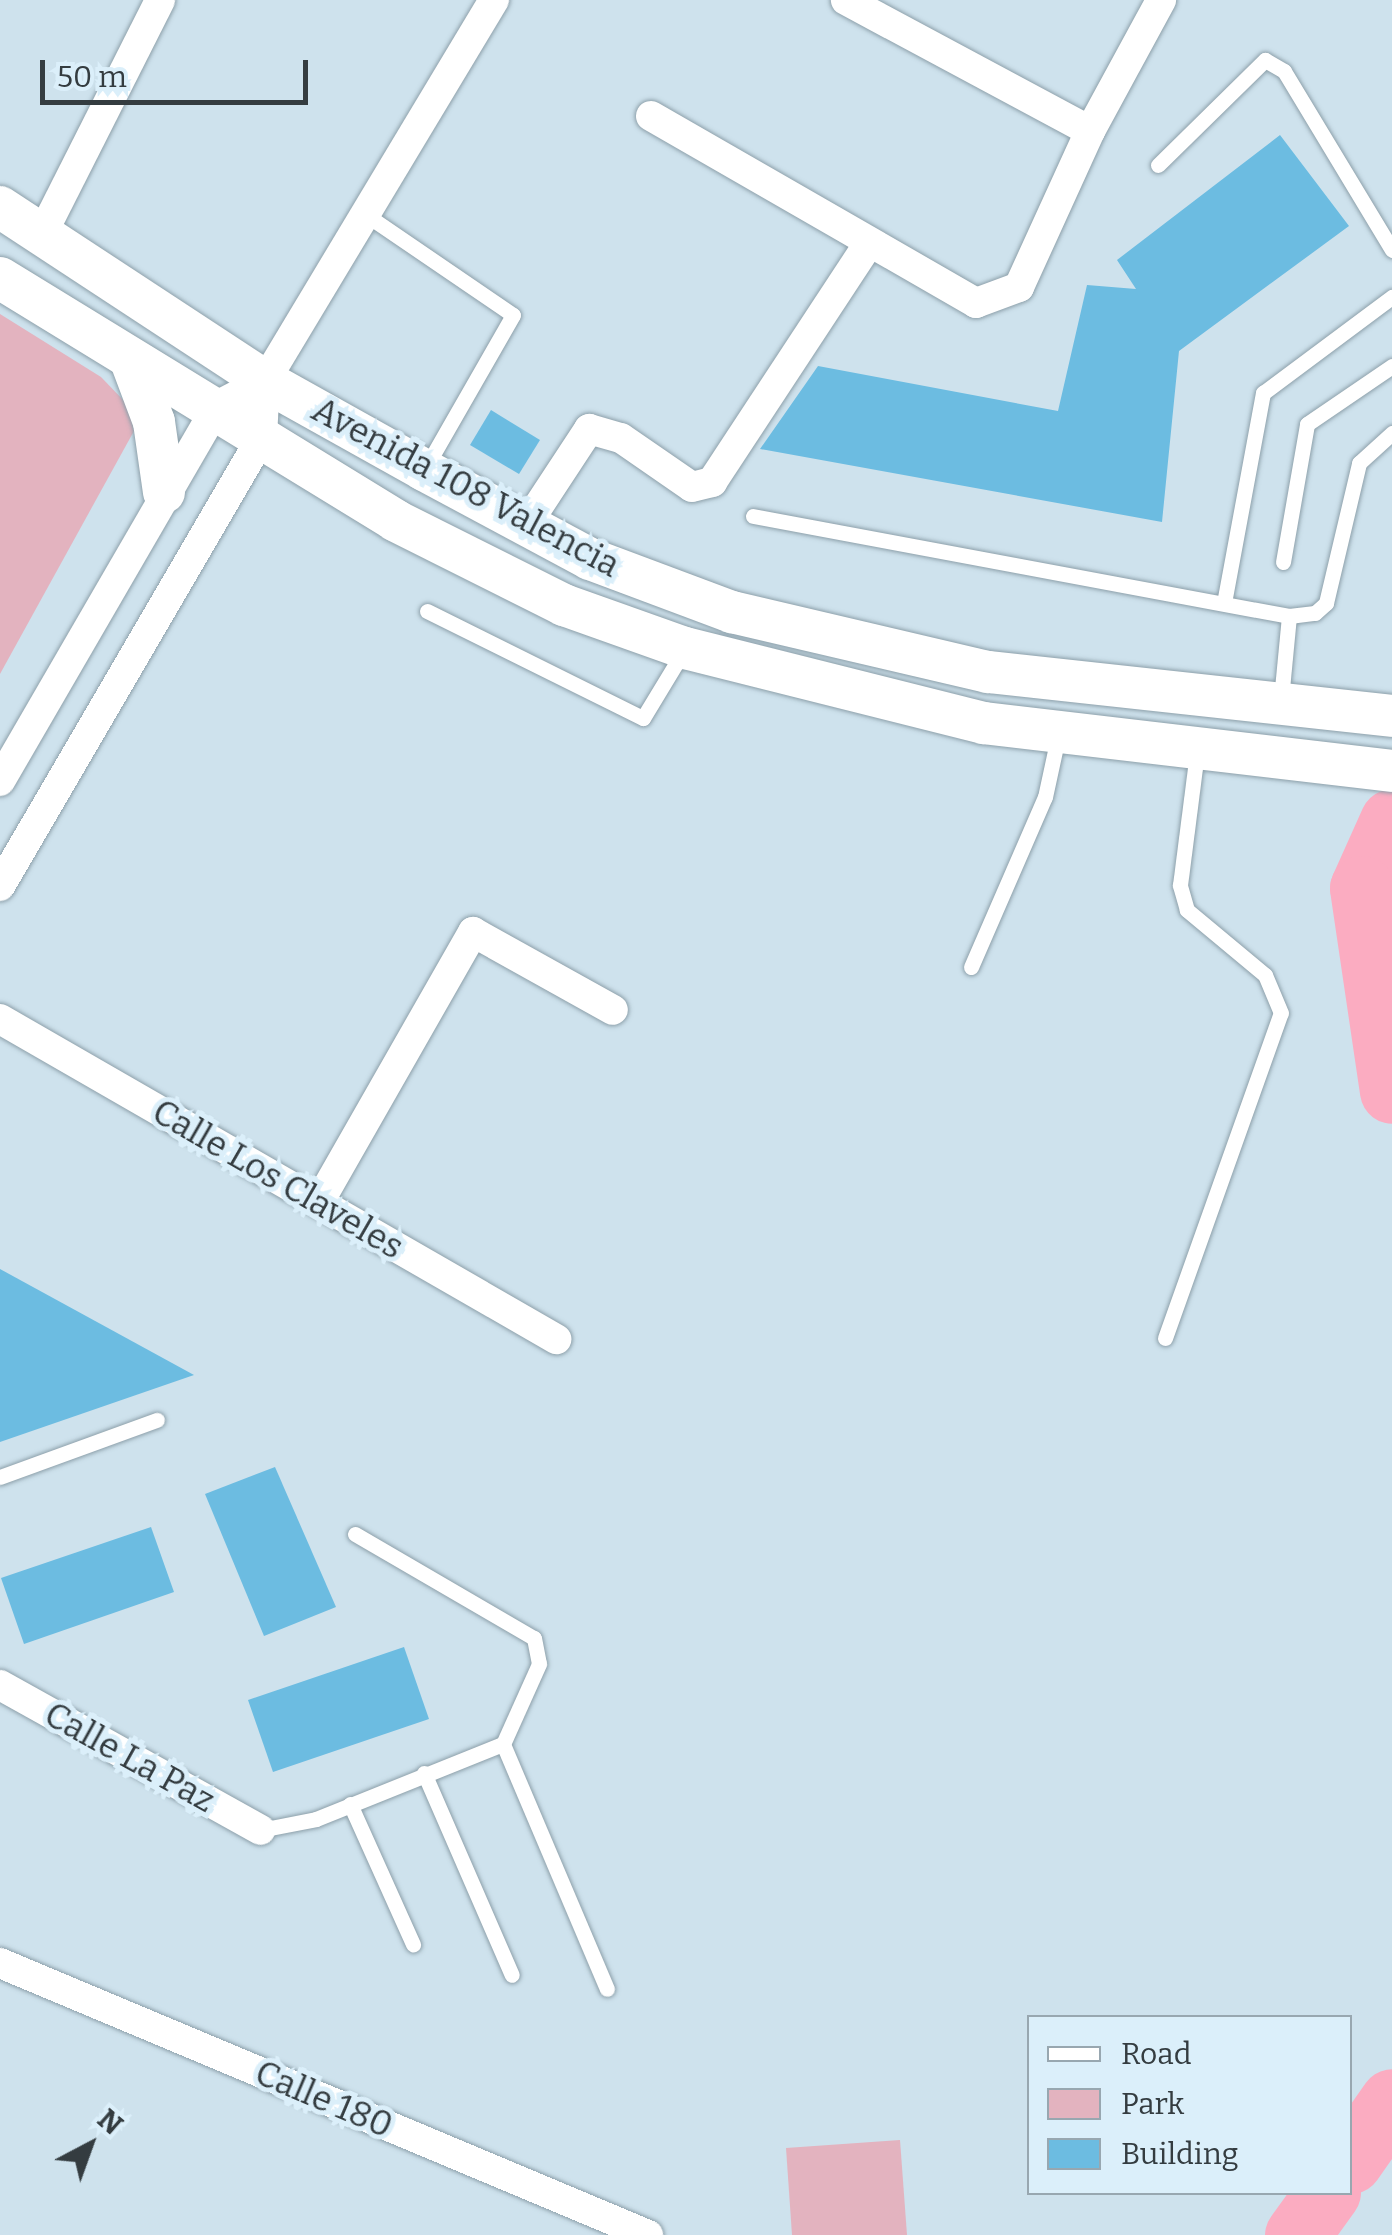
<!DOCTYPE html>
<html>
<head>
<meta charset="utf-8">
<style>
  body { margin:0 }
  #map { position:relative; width:1392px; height:2235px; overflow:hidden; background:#cee2ed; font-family:Bitter,serif }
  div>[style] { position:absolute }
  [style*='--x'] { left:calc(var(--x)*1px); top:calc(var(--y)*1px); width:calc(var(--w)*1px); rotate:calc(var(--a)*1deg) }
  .green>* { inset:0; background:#e3b3bf }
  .river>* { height:65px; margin:-32.5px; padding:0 32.5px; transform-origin:32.5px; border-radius:32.5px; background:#fbacc1 }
  .building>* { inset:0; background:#6cbce1 }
  .roads { filter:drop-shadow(0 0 2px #8da0aa) drop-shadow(0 0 2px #8da0aa) }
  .lane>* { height:15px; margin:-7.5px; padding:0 7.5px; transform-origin:7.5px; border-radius:7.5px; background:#fff }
  .street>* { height:30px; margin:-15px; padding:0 15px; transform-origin:15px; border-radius:15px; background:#fff }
  .secondary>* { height:42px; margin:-21px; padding:0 21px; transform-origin:21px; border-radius:21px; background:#fff }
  span { translate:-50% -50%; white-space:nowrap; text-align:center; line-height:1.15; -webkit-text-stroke:10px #dbeffa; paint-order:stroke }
  .street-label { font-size:35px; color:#343c40 }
  .legend { position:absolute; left:1027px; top:2015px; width:325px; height:180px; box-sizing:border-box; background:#dbeffa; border:2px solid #98a7b0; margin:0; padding:12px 18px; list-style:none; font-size:30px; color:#343c40 }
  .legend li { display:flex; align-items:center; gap:20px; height:50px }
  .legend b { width:50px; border:2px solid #98a7b0 }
  .north { position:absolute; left:40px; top:2095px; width:100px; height:100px; -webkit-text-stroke:8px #dbeffa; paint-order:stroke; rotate:41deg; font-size:28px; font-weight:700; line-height:40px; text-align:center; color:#343c40 }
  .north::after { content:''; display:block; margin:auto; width:35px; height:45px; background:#343c40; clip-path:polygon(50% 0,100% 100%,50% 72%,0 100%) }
  .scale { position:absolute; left:40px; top:60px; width:268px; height:45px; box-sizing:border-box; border:5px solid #343c40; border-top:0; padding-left:12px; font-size:30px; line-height:35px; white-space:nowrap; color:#343c40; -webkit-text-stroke:8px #dbeffa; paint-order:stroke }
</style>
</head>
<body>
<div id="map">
  <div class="green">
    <i style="clip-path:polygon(0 314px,101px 377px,128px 405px,134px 431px,0 674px)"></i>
    <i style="clip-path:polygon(900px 2140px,907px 2235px,792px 2235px,786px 2148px)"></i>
  </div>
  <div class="river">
    <i style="--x:1392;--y:821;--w:73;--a:114.1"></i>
    <i style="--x:1362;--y:888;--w:205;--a:81.6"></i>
    <i style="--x:1350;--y:2161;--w:73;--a:-55"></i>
    <i style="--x:1297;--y:2235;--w:53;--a:-54.2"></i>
  </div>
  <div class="building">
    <i style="clip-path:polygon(1280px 135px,1349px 226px,1179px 351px,1162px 522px,760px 449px,818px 366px,1058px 411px,1087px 285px,1136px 289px,1117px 260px)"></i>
    <i style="clip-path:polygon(491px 410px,540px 440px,519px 474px,470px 445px)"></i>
    <i style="clip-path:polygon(0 1269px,194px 1375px,0 1442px)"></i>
    <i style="clip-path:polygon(275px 1467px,336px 1607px,264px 1636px,205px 1494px)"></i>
    <i style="clip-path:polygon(151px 1527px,174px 1592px,24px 1644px,1px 1578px)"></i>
    <i style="clip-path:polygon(404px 1647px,429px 1719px,273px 1772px,248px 1700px)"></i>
  </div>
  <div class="roads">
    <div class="lane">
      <i style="--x:1158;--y:165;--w:150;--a:-44.5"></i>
      <i style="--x:1265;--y:60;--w:22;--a:30"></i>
      <i style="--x:1284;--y:71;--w:209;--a:58.9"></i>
      <i style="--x:365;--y:214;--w:179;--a:34.3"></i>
      <i style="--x:513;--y:315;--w:175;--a:119.8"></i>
      <i style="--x:753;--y:516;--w:545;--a:10.57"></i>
      <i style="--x:1289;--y:616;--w:26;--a:-7"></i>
      <i style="--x:1315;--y:613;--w:15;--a:-42"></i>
      <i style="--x:1326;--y:603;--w:144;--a:-76.7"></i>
      <i style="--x:1359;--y:463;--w:45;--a:-42.3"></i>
      <i style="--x:1283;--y:562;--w:140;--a:-80.1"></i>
      <i style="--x:1307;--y:424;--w:103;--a:-34.3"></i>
      <i style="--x:1224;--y:603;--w:214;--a:-79.5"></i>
      <i style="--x:1263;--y:393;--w:161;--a:-36.7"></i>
      <i style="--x:427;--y:611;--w:241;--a:26.4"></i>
      <i style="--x:643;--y:718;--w:77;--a:-58.8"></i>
      <i style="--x:1281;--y:699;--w:83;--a:-84.5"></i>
      <i style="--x:971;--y:967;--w:185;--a:-66.5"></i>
      <i style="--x:1045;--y:797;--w:61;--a:-77.8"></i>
      <i style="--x:1165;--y:1338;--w:345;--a:-70.4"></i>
      <i style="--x:1281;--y:1013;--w:41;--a:-112.8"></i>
      <i style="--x:1265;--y:975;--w:102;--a:-140.2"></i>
      <i style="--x:1187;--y:910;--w:26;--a:-106"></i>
      <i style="--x:1180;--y:885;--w:134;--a:-82.7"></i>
      <i style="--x:0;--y:1477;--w:167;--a:-20"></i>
      <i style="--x:355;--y:1534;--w:207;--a:30.2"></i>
      <i style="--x:534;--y:1638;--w:26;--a:79"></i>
      <i style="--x:539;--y:1664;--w:88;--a:114.2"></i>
      <i style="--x:424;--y:1773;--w:220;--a:66.5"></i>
      <i style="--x:350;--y:1804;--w:154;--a:65.8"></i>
      <i style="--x:260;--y:1830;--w:57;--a:-11.1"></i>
      <i style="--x:316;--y:1819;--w:201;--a:-21.9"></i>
      <i style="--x:503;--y:1744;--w:266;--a:67"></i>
    </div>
    <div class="street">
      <i style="--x:651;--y:116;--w:375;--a:29.9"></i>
      <i style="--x:976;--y:303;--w:46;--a:-20.4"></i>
      <i style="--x:1019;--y:287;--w:171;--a:-65.5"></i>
      <i style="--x:1090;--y:131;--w:277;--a:-151.8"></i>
      <i style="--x:1090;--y:131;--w:149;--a:-61.5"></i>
      <i style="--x:42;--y:234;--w:262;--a:-63.2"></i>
      <i style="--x:526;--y:525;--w:115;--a:-56.7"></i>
      <i style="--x:589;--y:429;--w:33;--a:16"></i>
      <i style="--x:621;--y:438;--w:86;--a:34.6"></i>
      <i style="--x:692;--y:487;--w:21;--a:-14"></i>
      <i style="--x:712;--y:482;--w:286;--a:-56.7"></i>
      <i style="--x:0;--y:781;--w:433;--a:-59.9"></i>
      <i style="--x:217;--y:406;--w:54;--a:-27.5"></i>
      <i style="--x:0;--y:886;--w:520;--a:-59.74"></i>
      <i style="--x:262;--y:437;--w:56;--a:-86.9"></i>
      <i style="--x:265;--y:381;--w:445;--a:-59"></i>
      <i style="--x:0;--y:1019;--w:642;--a:29.92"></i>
      <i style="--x:319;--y:1202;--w:311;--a:-60.3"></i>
      <i style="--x:473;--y:932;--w:160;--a:29.1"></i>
      <i style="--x:0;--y:1685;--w:298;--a:29.1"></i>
      <i style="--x:0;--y:1963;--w:703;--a:22.77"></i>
    </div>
    <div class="secondary">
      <i style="--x:0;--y:207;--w:317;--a:33.3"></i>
      <i style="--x:265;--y:381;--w:182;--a:29.2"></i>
      <i style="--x:424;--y:470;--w:188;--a:28.2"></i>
      <i style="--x:590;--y:559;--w:152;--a:20.5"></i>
      <i style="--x:732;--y:612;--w:263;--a:13.2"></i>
      <i style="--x:988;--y:672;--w:406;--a:6.2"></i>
      <i style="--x:0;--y:278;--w:465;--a:31.5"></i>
      <i style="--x:396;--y:521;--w:188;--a:26.6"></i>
      <i style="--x:564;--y:605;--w:128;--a:19.6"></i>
      <i style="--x:685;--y:648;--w:308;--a:14.1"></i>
      <i style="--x:984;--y:723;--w:411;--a:6.7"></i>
      <i style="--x:130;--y:358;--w:68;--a:69.4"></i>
      <i style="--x:154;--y:422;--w:71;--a:81.9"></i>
    </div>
  </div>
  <div class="street-label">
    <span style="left:466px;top:487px;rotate:28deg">Avenida 108 Valencia</span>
    <span style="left:278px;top:1179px;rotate:30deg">Calle Los Claveles</span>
    <span style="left:130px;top:1757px;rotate:29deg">Calle La Paz</span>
    <span style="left:324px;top:2099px;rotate:23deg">Calle 180</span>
  </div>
  <ul class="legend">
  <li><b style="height:12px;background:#fff"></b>Road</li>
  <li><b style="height:28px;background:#e3b3bf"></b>Park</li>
  <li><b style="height:28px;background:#6cbce1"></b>Building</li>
  </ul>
  <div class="north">N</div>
  <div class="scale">50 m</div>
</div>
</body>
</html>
